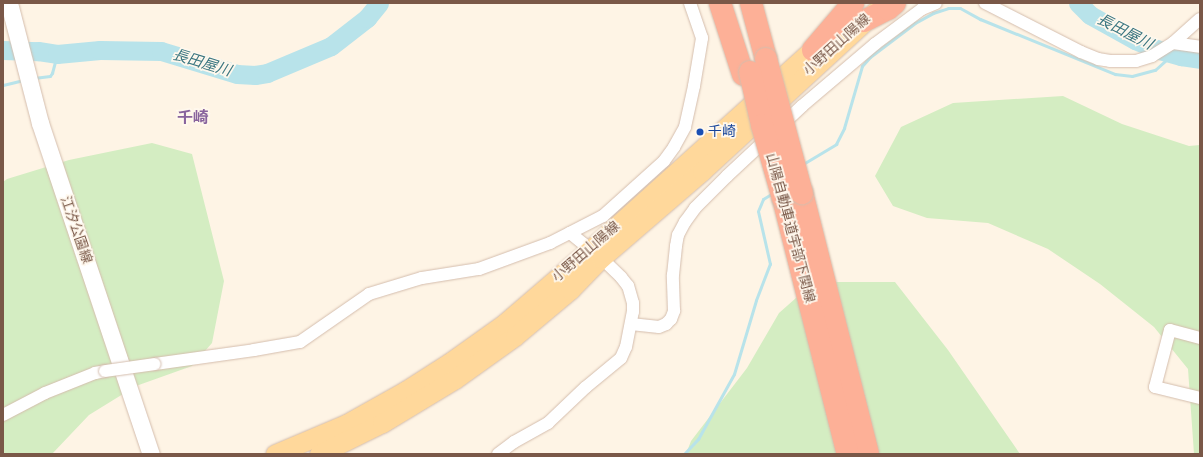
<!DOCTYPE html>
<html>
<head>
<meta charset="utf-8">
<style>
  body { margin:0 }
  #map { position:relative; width:1203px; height:457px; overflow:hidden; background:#fef4e5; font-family:"Sofia Sans Condensed","Noto Sans JP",sans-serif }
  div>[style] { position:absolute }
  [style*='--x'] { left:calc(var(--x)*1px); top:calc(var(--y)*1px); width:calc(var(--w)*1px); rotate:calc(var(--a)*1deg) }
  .green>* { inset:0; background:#d4edc2 }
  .stream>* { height:3px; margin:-1.5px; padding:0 1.5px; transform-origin:1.5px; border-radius:1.5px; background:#b8e3ea }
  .river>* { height:19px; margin:-9.5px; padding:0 9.5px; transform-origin:9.5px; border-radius:9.5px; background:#b8e3ea }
  .roads { filter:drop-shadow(0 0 1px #d4bdad) drop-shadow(0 0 1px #d4bdad) }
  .street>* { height:12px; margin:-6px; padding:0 6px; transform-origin:6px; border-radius:6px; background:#fff }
  .secondary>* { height:17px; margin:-8.5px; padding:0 8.5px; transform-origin:8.5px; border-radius:8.5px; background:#fff }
  .primary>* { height:19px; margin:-9.5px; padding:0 9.5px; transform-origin:9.5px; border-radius:9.5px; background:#ffd89b }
  .highway>* { height:22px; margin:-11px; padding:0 11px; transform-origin:11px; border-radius:11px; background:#fdb097 }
  .bridges { filter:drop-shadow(0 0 1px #d4bdad) drop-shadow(0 0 1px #d4bdad) }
  .street-bridge>* { height:12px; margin:-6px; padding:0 6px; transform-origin:6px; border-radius:6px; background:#fff }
  .highway-bridge>* { height:22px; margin:-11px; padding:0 11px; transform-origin:11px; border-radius:11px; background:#fdb097 }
  .dots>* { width:11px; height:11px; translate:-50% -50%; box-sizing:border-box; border:2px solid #fff8ed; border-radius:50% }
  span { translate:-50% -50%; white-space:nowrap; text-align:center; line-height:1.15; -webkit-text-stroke:3.5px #fff8ed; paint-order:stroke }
  .street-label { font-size:14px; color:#7a5848 }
  .transit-label { font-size:14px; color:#164399 }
  .left { translate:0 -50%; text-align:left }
  .water-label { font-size:15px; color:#3a7680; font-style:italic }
  .quarter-label { font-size:16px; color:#88639d; font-weight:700 }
  .frame { position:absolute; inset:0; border:4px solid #7a5848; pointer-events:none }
</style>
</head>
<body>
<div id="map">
  <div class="green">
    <i style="clip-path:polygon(1063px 96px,1122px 124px,1189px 146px,1200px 145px,1200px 454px,1194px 454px,1188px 369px,1154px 327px,1100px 284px,1048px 249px,988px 223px,927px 218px,893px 206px,875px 176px,901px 127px,953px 103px)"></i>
    <i style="clip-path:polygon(152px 143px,192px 154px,224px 281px,212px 343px,192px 366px,136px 386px,89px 415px,52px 454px,3px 454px,3px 182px,7px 179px,69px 160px)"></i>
    <i style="clip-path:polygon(832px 282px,895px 282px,948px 350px,1020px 454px,686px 454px,691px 441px,747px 368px,779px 313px,805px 290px)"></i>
  </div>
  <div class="stream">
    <i style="--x:34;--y:78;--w:16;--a:-7"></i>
    <i style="--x:50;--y:76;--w:4;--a:-56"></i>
    <i style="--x:52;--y:73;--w:20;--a:-75"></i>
    <i style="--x:3;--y:85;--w:21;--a:-14"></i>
    <i style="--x:803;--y:164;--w:39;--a:-31"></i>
    <i style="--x:836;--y:144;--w:18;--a:-63"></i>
    <i style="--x:844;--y:128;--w:65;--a:-73.8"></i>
    <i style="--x:862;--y:66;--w:12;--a:-48"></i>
    <i style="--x:870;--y:57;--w:56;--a:-37.1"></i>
    <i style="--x:915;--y:23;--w:21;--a:-29"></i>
    <i style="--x:933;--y:13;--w:16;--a:-18"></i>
    <i style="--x:948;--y:8;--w:12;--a:0"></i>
    <i style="--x:960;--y:8;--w:23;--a:29"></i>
    <i style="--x:980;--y:19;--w:146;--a:22.2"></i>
    <i style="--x:1115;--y:74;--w:17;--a:7"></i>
    <i style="--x:1132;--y:76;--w:24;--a:-15"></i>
    <i style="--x:1155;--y:70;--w:15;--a:-42"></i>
    <i style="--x:1166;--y:60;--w:16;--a:-15"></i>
    <i style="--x:684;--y:454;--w:21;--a:-47"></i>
    <i style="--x:698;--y:439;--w:74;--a:-61"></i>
    <i style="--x:734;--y:374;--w:77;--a:-73.4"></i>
    <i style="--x:756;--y:300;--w:39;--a:-69"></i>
    <i style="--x:770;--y:264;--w:54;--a:-102.8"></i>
    <i style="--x:758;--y:211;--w:13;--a:-67"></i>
    <i style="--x:763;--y:199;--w:12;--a:-31"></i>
  </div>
  <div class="river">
    <i style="--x:1078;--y:3;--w:17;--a:45"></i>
    <i style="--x:1090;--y:15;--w:51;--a:29.1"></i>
    <i style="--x:1135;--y:40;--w:23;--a:23"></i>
    <i style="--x:1156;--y:49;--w:26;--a:16"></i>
    <i style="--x:1181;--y:56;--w:19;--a:9"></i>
    <i style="--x:3;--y:50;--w:35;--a:2"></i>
    <i style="--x:38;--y:51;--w:19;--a:9"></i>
    <i style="--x:57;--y:54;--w:43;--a:-5.3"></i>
    <i style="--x:100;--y:50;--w:61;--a:0.9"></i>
    <i style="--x:161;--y:51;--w:79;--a:16.8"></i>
    <i style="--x:237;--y:74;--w:18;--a:3"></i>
    <i style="--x:255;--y:75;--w:12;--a:-9"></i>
    <i style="--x:267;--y:73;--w:69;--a:-22.9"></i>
    <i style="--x:331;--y:46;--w:46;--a:-37.9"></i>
    <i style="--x:367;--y:18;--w:19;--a:-51"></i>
  </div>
  <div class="roads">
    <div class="street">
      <i style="--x:985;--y:3;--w:108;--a:27"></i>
      <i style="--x:1081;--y:52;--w:18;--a:22"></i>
      <i style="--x:1098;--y:59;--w:12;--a:9"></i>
      <i style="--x:1110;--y:61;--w:26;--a:0"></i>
      <i style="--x:1136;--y:61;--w:17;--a:-17"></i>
      <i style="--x:1152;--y:56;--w:25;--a:-32"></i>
      <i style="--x:1173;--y:43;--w:36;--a:-42"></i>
      <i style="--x:1173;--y:43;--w:27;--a:8"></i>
      <i style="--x:631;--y:324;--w:28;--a:6"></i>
      <i style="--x:659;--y:327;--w:8;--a:-23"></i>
      <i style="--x:666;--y:324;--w:7;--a:-45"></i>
      <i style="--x:671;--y:319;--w:9;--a:-69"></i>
      <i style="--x:674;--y:311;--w:36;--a:-92"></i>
      <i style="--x:673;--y:275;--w:29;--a:-84"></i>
      <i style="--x:676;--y:246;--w:11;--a:-80"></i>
      <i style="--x:678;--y:235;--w:15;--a:-62"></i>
      <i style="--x:685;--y:222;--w:17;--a:-54"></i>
      <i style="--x:695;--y:208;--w:45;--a:-45"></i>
      <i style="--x:727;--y:176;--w:103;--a:-43"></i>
      <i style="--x:802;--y:106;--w:96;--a:-40.3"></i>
      <i style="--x:875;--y:44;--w:59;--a:-36.7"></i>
      <i style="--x:922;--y:9;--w:15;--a:-23"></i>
      <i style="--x:1200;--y:338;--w:31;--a:-165"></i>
      <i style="--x:1170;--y:330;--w:59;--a:104.7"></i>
      <i style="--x:1155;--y:387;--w:46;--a:13.7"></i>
      <i style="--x:155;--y:364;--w:100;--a:-8"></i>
      <i style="--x:254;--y:350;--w:47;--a:-9.9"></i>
      <i style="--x:300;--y:342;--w:84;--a:-34.8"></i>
      <i style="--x:369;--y:294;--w:55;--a:-16.8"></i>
      <i style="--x:422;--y:278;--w:58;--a:-9"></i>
      <i style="--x:479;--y:269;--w:76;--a:-20.1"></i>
      <i style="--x:550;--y:243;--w:59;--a:-27"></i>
      <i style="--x:603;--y:216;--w:82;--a:-42"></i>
      <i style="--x:664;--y:161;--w:17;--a:-54"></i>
      <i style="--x:674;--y:147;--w:23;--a:-61"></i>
      <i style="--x:685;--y:127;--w:42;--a:-77.6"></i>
      <i style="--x:694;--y:86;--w:49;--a:-80.5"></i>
      <i style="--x:702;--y:38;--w:37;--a:-109"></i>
      <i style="--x:3;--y:415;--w:47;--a:-27.6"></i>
      <i style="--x:45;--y:393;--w:54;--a:-21.8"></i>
      <i style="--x:95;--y:373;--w:10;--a:-11"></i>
      <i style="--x:498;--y:454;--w:20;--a:-37"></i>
      <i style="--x:514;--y:442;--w:39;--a:-29"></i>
      <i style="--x:548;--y:423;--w:52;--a:-43.5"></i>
      <i style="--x:586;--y:387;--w:45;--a:-39.6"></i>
      <i style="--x:621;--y:358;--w:12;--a:-66"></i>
      <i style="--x:626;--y:347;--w:36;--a:-79"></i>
      <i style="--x:633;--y:312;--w:9;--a:-90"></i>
      <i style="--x:633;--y:303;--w:18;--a:-106"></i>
      <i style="--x:628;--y:286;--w:11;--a:-128"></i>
      <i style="--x:621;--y:277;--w:28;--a:-136"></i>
      <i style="--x:601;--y:258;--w:40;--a:-141"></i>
    </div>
    <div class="secondary">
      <i style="--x:9;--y:3;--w:124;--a:75.5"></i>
      <i style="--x:40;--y:123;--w:349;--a:71.5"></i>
    </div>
    <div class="primary">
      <i style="--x:275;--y:454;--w:77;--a:-22.9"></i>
      <i style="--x:346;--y:424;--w:68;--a:-29.2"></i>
      <i style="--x:405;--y:391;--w:52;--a:-32.5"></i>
      <i style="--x:449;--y:363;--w:69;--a:-35.5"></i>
      <i style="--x:505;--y:323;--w:113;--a:-40.7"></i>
      <i style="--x:591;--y:249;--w:314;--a:-42"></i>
      <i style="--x:319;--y:454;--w:70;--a:-26.2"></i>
      <i style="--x:382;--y:423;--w:85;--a:-31.1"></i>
      <i style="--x:455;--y:379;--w:74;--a:-35.6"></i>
      <i style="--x:515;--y:336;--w:72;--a:-39.9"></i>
      <i style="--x:570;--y:290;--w:45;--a:-45.9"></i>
      <i style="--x:601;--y:258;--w:133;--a:-40.7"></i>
      <i style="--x:702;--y:171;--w:236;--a:-42.6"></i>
    </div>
    <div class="highway">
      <i style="--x:720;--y:3;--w:75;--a:72.1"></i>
      <i style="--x:751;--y:3;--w:58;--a:75"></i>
      <i style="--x:864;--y:21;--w:27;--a:-27"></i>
      <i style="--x:888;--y:9;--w:9;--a:-41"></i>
      <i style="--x:813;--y:50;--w:62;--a:-49.6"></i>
      <i style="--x:802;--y:193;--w:269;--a:75.8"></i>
      <i style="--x:783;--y:198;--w:264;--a:75.8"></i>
    </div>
  </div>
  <div class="bridges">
    <div class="street-bridge">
      <i style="--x:105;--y:371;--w:50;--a:-8"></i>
    </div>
    <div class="highway-bridge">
      <i style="--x:766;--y:59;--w:139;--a:75"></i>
      <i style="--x:750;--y:72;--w:54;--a:77.2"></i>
      <i style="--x:762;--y:125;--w:76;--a:74"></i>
    </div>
  </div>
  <div class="dots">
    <i style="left:700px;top:132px;background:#1a4fb4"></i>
  </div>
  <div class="street-label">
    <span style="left:837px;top:45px;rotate:-42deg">小野田山陽線</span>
    <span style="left:790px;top:228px;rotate:75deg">山陽自動車道宇部下関線</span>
    <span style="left:76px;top:230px;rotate:71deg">江汐公園線</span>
    <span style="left:586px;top:252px;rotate:-41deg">小野田山陽線</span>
  </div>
  <div class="transit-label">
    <span class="left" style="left:708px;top:132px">千崎</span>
  </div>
  <div class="water-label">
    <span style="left:1125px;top:32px;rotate:27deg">長田屋川</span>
    <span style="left:202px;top:63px;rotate:17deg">長田屋川</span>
  </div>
  <div class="quarter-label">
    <span style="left:193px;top:119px">千崎</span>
  </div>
  <div class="frame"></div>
</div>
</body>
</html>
